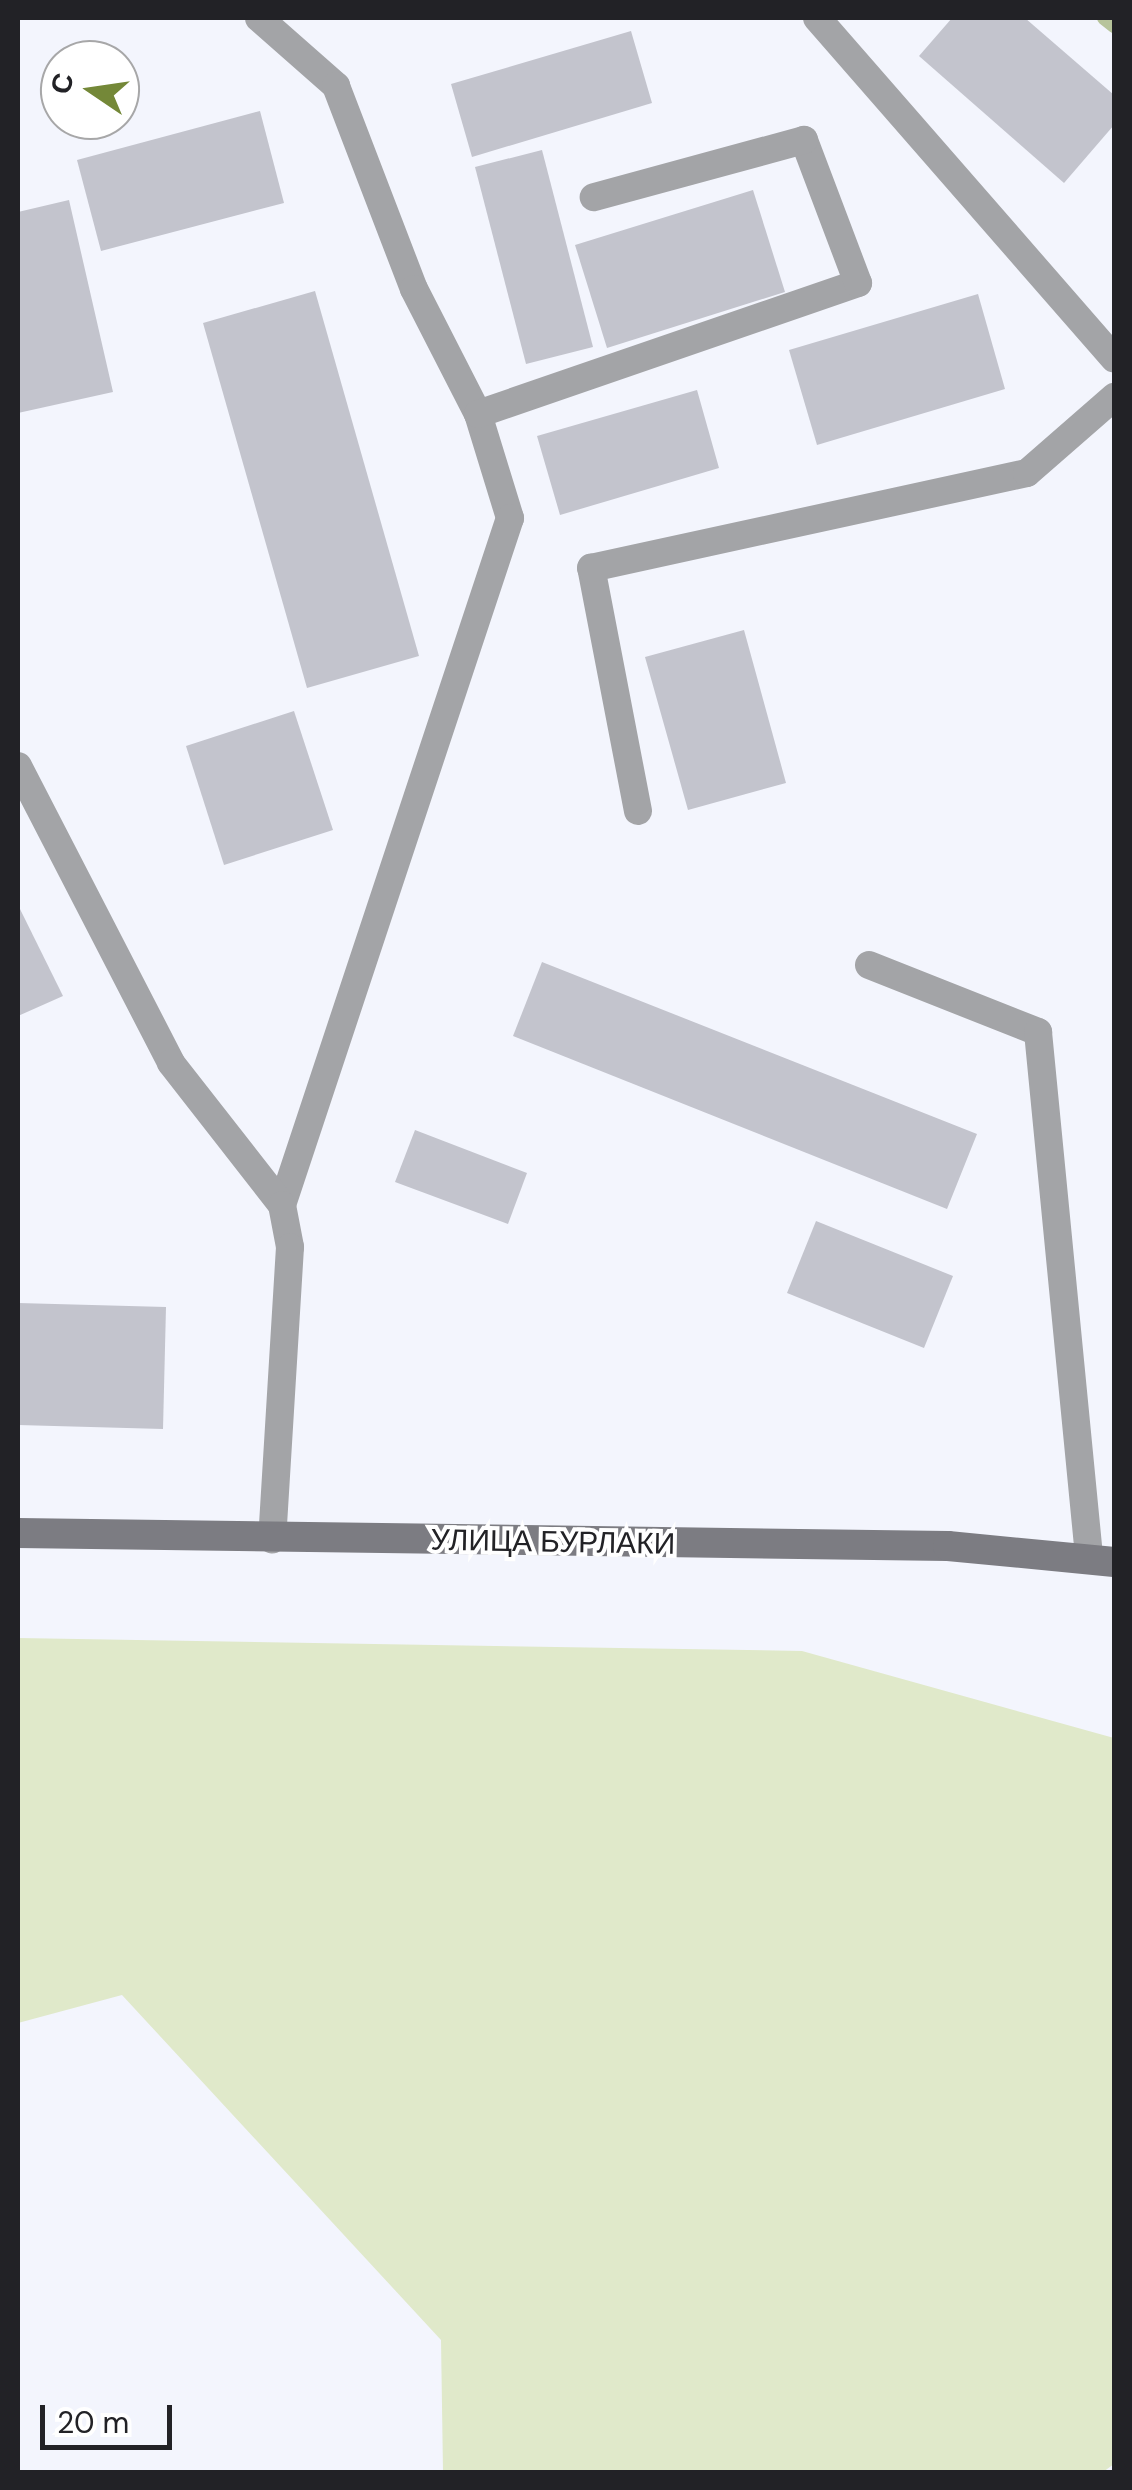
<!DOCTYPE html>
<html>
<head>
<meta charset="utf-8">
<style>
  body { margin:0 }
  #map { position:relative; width:1132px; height:2490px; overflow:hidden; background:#f3f5fd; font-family:"DM Sans",sans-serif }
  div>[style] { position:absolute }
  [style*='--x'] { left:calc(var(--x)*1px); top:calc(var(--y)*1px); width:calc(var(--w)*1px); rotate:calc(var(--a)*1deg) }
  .green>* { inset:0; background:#e0e9ca }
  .stream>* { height:14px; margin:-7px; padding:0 7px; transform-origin:7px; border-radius:7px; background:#b7c49b }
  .building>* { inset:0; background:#c3c4cd }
  .lane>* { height:28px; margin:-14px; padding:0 14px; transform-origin:14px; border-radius:14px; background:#a3a4a7 }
  .secondary>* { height:30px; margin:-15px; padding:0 15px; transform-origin:15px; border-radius:15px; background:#7c7c82 }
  span { translate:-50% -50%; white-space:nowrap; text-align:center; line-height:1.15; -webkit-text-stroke:8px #fff; paint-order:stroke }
  .street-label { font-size:30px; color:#222226 }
  .frame { position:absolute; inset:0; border:20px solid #222226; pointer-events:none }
  .north { position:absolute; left:40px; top:40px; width:100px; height:100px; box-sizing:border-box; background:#fff; border:2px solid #a7a7a8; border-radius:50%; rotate:283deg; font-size:28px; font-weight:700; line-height:40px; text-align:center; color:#222226 }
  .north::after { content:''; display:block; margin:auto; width:35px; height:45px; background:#748838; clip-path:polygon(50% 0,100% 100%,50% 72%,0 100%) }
  .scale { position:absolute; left:40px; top:2405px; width:132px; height:45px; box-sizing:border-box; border:5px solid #222226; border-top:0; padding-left:12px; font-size:30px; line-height:35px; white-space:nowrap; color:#222226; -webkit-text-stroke:8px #fff; paint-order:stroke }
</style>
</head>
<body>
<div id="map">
  <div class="green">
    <i style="clip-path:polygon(18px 1638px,802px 1651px,1114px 1738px,1114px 2464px,1103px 2472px,443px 2472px,441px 2340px,122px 1995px,18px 2023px)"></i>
  </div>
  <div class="stream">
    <i style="--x:1104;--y:18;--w:13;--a:39"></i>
  </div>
  <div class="building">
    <i style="clip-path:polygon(952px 18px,1025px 18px,1114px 95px,1114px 125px,1064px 183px,919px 56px)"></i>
    <i style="clip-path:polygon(631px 31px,652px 103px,472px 157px,451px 84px)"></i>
    <i style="clip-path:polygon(260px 111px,284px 203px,101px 251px,77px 160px)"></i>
    <i style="clip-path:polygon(542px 150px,593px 347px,526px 364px,475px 167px)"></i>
    <i style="clip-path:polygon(753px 190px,785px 292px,607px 348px,575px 245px)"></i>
    <i style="clip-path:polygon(69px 200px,113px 392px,18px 413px,18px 212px)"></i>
    <i style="clip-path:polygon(315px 291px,419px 656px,307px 688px,203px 323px)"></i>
    <i style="clip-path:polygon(978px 294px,1005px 389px,817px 445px,789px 350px)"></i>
    <i style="clip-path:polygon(697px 390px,719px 468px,560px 515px,537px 436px)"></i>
    <i style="clip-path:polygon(744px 630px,786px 783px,688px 810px,645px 657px)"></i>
    <i style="clip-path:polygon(294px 711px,333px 830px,224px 865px,186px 746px)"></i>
    <i style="clip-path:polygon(18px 905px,63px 996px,18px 1016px)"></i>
    <i style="clip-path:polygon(542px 962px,977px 1134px,947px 1209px,513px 1036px)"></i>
    <i style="clip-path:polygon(415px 1130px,527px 1173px,508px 1224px,395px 1182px)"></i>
    <i style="clip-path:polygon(816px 1221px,953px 1276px,924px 1348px,787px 1293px)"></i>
    <i style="clip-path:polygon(18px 1303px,166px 1307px,163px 1429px,18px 1425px)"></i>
  </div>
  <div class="lane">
    <i style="--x:259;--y:18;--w:103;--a:41.4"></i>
    <i style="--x:336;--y:86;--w:217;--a:69"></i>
    <i style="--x:414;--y:289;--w:140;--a:62.9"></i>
    <i style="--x:478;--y:414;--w:109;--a:72.9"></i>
    <i style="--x:510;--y:518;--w:724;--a:108.36"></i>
    <i style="--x:817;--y:18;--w:452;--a:48.9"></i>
    <i style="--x:478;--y:414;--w:402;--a:-19"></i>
    <i style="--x:858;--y:283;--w:153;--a:-110.7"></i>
    <i style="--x:804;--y:140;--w:218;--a:164.8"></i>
    <i style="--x:18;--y:766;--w:334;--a:62.7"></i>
    <i style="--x:171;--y:1063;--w:180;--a:52"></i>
    <i style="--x:282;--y:1205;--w:43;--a:79.2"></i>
    <i style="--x:290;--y:1247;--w:293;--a:93.5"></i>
    <i style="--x:638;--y:811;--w:248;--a:-100.9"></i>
    <i style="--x:591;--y:568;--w:446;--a:-12.3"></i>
    <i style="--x:1027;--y:473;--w:116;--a:-41.1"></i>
    <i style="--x:869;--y:965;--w:182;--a:21.6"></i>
    <i style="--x:1038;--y:1032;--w:526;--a:84.44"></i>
  </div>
  <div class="secondary">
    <i style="--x:18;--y:1533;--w:930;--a:0.8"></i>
    <i style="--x:948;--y:1546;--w:167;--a:5.5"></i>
  </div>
  <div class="street-label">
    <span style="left:553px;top:1542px;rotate:1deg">УЛИЦА БУРЛАКИ</span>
  </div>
  <div class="frame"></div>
  <div class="north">С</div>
  <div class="scale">20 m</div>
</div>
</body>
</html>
